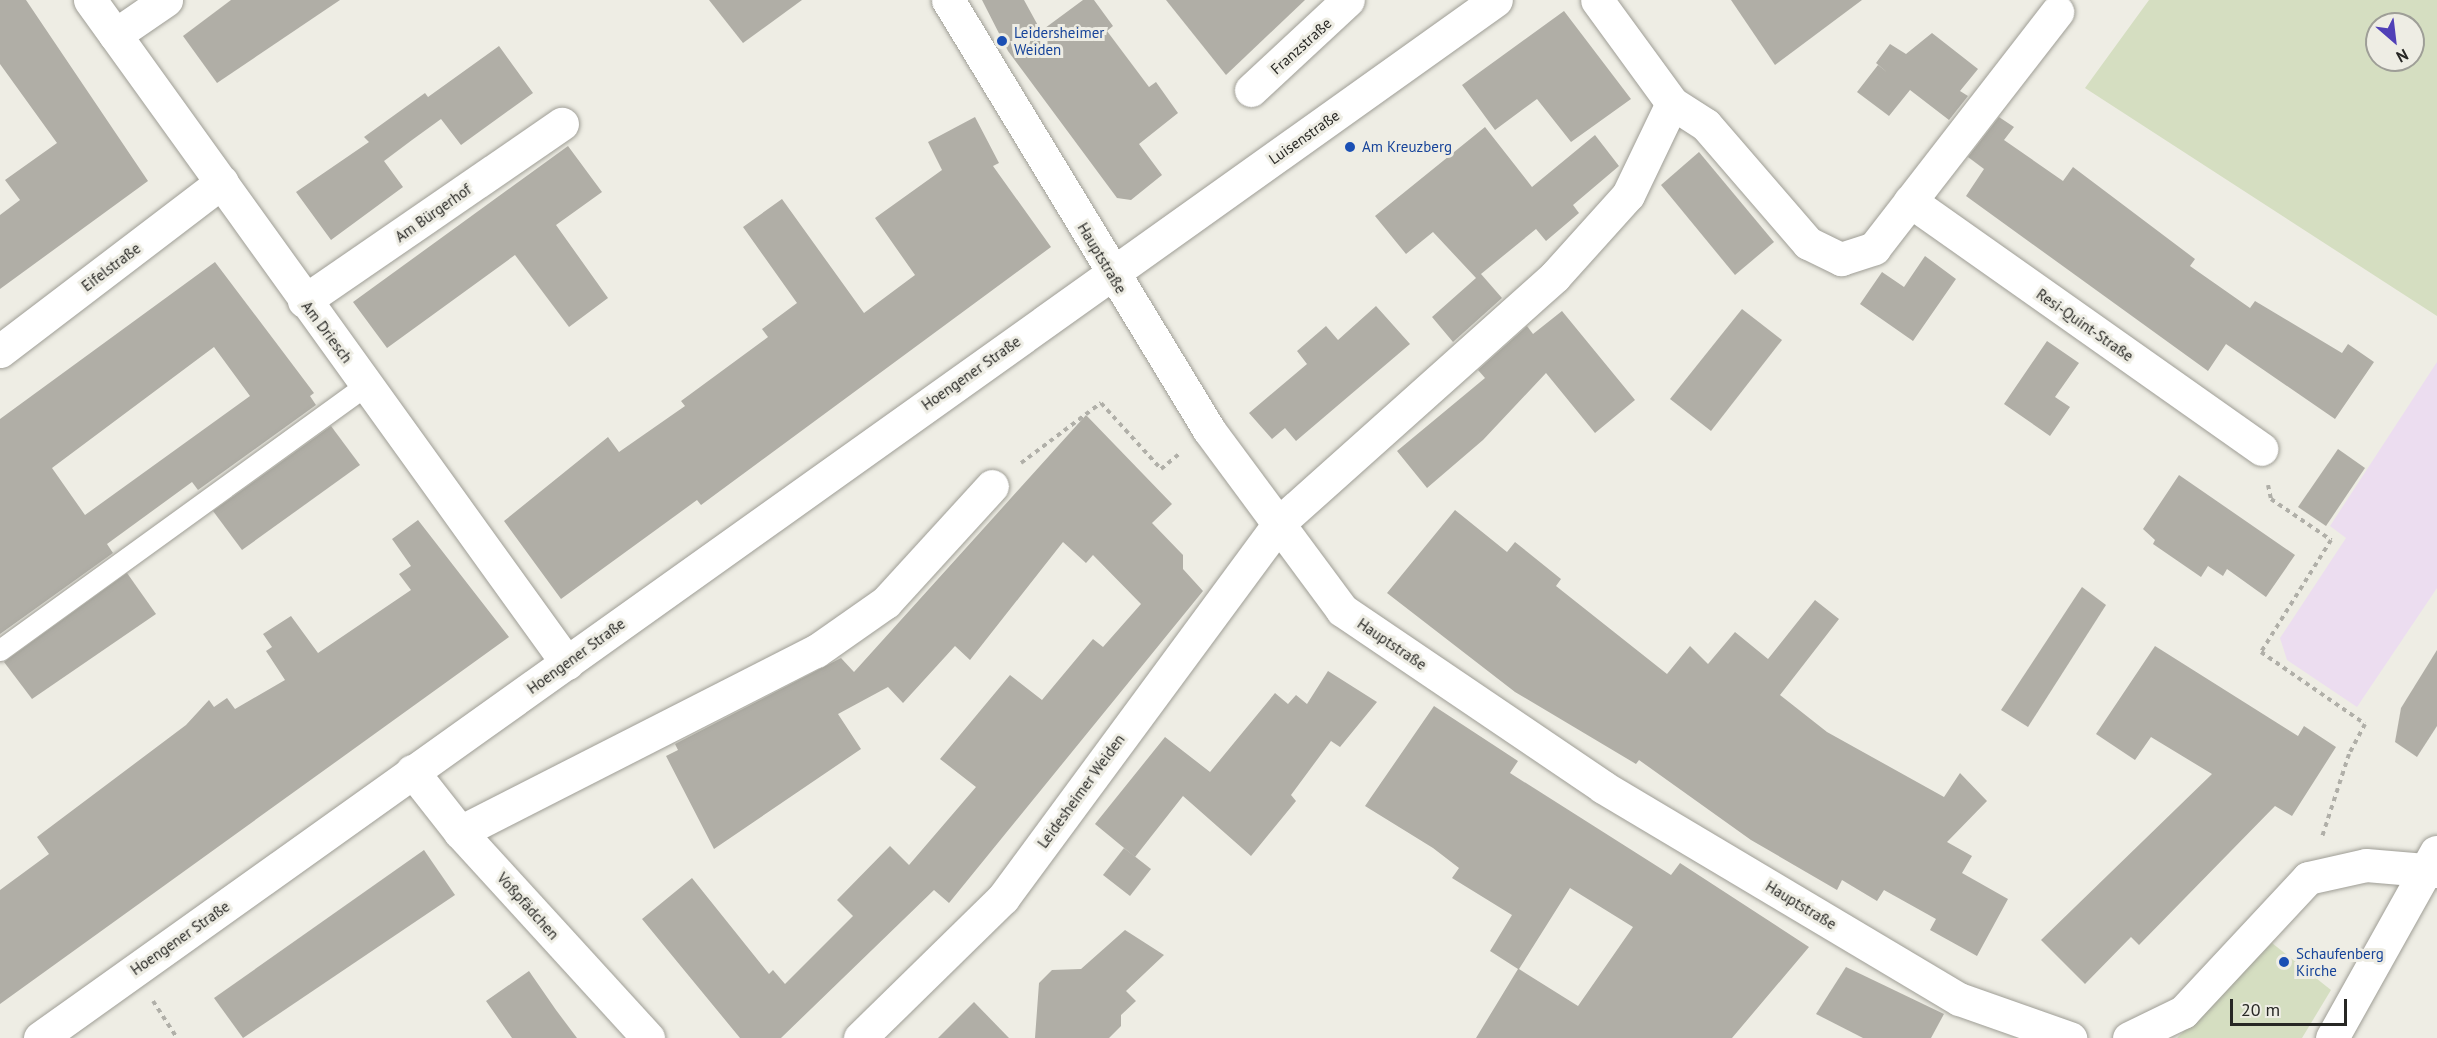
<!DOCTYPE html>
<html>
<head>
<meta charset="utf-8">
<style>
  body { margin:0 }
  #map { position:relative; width:2437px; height:1038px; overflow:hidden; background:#eeede4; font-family:"PT Sans",sans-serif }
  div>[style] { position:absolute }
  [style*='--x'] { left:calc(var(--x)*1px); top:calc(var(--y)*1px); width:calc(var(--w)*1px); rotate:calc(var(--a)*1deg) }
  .education>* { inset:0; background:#ecddf0 }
  .green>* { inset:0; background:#d5dec1 }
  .building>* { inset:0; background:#b0aea6 }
  .path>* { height:4px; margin-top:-2px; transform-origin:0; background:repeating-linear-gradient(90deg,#b0afa8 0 4.5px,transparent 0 9px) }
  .roads { filter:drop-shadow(0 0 2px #9f9e96) drop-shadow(0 0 2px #9f9e96) }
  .lane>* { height:21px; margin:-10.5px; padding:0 10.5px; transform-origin:10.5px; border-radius:10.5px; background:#fff }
  .street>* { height:33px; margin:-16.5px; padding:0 16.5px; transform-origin:16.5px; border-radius:16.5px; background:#fff }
  .secondary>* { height:33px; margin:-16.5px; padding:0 16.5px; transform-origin:16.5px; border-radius:16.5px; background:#fff }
  .dots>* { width:16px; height:16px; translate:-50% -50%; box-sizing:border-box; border:3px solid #eeede4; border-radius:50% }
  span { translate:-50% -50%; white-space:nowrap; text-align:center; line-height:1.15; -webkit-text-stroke:6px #eeede4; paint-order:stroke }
  .transit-label { font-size:15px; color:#164399 }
  .left { translate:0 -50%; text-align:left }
  .street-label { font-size:15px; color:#272724 }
  .north { position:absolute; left:2365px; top:12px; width:60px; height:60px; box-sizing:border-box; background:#eeede4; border:2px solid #9e9e97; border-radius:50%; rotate:152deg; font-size:16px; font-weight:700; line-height:24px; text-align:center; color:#272724 }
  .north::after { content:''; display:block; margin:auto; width:21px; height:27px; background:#5040b7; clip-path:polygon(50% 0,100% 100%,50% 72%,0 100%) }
  .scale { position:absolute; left:2230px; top:999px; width:117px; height:27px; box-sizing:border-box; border:3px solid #272724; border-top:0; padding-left:8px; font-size:18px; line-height:21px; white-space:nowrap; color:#272724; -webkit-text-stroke:4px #eeede4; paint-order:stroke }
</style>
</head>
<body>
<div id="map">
  <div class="education">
    <i style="clip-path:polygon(2437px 362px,2437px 588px,2357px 707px,2287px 660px,2280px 638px,2346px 538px,2330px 526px)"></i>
  </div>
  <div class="green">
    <i style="clip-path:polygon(evenodd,2149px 0,2437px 0,2437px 316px,2085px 88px,2149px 0,2377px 24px,2413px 24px,2413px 60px,2377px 60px,2377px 24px)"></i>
    <i style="clip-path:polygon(2272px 943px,2331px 990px,2302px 1038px,2177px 1038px)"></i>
  </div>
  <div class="building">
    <i style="clip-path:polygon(0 0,26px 0,148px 181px,0 289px,0 215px,20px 200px,5px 180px,57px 143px,0 64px)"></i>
    <i style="clip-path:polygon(231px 0,340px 0,217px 83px,183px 36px)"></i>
    <i style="clip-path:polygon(709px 0,802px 0,743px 43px)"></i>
    <i style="clip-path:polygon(982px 0,1024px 0,1041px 31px,1083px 0,1094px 0,1113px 26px,1107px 31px,1149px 87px,1156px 82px,1178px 113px,1139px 144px,1162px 175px,1131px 200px,1117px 198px,1008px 51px)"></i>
    <i style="clip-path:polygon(1166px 0,1305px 0,1226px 75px)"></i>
    <i style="clip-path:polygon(1731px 0,1862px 0,1775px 65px)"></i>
    <i style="clip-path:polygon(1564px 11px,1631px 99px,1571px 142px,1537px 99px,1495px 130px,1462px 85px)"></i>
    <i style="clip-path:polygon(1932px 33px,1978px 69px,1960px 91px,1968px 96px,1949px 120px,1910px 90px,1889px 116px,1857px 92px,1878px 65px,1888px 73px,1876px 63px,1890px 44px,1906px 54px)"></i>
    <i style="clip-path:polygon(499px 46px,533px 93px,461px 145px,441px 119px,412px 140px,384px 161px,403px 187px,331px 240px,296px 192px,369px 142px,364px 137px,425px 93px,428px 97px)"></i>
    <i style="clip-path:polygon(975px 117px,999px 163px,993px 166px,1051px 247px,701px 505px,697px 500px,561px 599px,504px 521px,608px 437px,619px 452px,685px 406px,681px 401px,768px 337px,762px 329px,797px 303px,743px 227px,782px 199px,864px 313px,915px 275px,875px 218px,942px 170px,928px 142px)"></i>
    <i style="clip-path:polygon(1999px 117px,2014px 127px,2004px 140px,2063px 181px,2073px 167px,2195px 259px,2190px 266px,2250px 308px,2255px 301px,2342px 353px,2348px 344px,2374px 362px,2335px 419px,2226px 344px,2208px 371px,1966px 196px,1984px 169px,1968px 157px)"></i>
    <i style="clip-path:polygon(1485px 127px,1532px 187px,1595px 135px,1619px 166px,1573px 205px,1579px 213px,1546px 241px,1536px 229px,1481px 274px,1502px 298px,1453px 342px,1432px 317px,1476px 278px,1433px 232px,1406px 254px,1375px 216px)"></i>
    <i style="clip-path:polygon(568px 146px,602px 192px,556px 225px,608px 298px,569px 327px,515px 255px,387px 348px,353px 302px)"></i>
    <i style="clip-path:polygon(1699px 152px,1774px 242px,1735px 275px,1661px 185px)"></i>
    <i style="clip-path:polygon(1925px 256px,1956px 279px,1913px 341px,1860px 304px,1882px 272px,1904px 287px)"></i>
    <i style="clip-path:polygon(evenodd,215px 262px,314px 393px,310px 396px,316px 405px,198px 490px,192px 482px,107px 544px,113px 553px,0 634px,0 419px,215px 262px,214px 347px,250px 396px,85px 515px,52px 468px,214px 347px)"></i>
    <i style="clip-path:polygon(1376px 306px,1410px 344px,1296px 441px,1285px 428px,1272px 439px,1249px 413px,1307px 364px,1297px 351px,1326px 326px,1338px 340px)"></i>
    <i style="clip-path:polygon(1742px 309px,1782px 340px,1711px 431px,1670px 399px)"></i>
    <i style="clip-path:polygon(1562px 311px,1635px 400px,1595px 433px,1546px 373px,1483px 440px,1427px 488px,1397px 451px,1485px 378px,1478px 370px,1527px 326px,1533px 334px)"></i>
    <i style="clip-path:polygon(2047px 341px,2079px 363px,2055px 397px,2070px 407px,2050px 436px,2004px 404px)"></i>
    <i style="clip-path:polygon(1086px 415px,1172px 504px,1152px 523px,1183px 555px,1183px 569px,1203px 591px,949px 903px,934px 890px,781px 1038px,740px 1038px,642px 919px,692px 878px,769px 974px,773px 970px,785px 984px,853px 916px,837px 900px,890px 846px,909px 865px,976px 787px,940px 759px,1010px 675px,1042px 700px,1093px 639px,1103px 647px,1141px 604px,1093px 555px,1086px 563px,1063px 542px,970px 660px,955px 646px,903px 703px,888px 687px,838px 714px,861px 749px,714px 849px,666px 756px,678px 750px,675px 744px,841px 658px,854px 672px)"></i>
    <i style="clip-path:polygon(331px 426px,360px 465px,242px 550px,213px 511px)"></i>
    <i style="clip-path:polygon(2338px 449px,2365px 468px,2326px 526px,2298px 507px)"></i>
    <i style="clip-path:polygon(2179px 475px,2295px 555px,2266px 597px,2227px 569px,2223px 576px,2208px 566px,2201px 577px,2153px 544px,2155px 540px,2143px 529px)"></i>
    <i style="clip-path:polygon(1455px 510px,1507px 552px,1515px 542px,1561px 579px,1556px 586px,1667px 674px,1690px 646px,1708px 664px,1735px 632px,1768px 659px,1815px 600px,1839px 619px,1780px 695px,1827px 732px,1944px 797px,1960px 773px,1987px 801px,1947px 842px,1972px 856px,1962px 873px,2008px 899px,1977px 956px,1930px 930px,1936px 919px,1884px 890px,1877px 901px,1842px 880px,1837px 890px,1751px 840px,1639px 760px,1636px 764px,1515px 692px,1387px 593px)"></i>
    <i style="clip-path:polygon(418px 520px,509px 637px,0 1004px,0 890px,49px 854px,37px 837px,186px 725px,209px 700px,214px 707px,227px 698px,235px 709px,285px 680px,266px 651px,272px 647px,263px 634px,291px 616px,318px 653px,411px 590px,399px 574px,411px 566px,392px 539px)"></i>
    <i style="clip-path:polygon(127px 573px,156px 614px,32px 699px,4px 662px)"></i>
    <i style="clip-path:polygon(2082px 587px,2106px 605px,2028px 727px,2001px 710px)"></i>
    <i style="clip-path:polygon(2155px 646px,2298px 736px,2304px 726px,2336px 747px,2292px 816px,2275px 806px,2139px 945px,2131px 937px,2085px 984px,2041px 940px,2212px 774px,2151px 737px,2135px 760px,2096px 734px)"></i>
    <i style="clip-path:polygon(2437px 650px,2437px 726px,2417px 757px,2395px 742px,2401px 708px)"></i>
    <i style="clip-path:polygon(1328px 671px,1377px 702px,1340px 747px,1331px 741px,1291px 795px,1296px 801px,1251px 856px,1183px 796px,1135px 857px,1095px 824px,1165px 737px,1210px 772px,1275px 693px,1288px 704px,1296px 695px,1307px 704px)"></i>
    <i style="clip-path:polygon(evenodd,1434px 706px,1518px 761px,1510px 773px,1671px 875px,1680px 863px,1809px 947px,1732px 1038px,1476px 1038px,1518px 969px,1490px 951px,1512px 915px,1452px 878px,1459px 868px,1433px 848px,1365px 806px,1434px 706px,1570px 888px,1633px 927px,1578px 1006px,1519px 969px,1570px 888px)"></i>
    <i style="clip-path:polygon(1124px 848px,1151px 869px,1130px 896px,1103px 875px)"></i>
    <i style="clip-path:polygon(424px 850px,455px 895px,243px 1038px,214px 998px)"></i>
    <i style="clip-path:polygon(1125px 930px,1164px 955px,1126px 991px,1136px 1001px,1121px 1015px,1121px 1026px,1109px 1038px,1035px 1038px,1039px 983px,1052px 970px,1081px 969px)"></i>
    <i style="clip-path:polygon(1846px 967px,1944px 1014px,1931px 1038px,1863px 1038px,1816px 1014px)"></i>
    <i style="clip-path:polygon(529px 971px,556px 1010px,577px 1038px,512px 1038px,486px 1001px)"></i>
    <i style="clip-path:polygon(974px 1002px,1009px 1038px,938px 1038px)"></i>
  </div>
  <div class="path">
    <i style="--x:1021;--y:463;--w:100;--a:-36.9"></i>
    <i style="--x:1101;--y:403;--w:89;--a:47.7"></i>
    <i style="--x:1161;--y:469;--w:25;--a:-40"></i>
    <i style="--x:2268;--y:485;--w:14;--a:78"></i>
    <i style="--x:2271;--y:499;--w:73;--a:34.3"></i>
    <i style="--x:2331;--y:540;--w:132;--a:122"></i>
    <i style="--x:2261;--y:652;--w:126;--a:34.7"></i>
    <i style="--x:2365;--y:724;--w:34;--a:118"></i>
    <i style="--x:2349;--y:754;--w:87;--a:108"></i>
    <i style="--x:153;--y:1001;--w:44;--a:57"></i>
  </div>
  <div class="roads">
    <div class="lane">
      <i style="--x:0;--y:650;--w:453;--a:-35.9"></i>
    </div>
    <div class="street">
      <i style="--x:90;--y:0;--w:817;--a:54.27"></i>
      <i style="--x:948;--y:0;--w:503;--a:58.74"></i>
      <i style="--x:1209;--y:430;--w:224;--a:53.5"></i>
      <i style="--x:1342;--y:610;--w:315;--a:34.1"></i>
      <i style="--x:1603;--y:787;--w:414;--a:30.8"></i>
      <i style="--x:1959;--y:999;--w:118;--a:19.4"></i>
      <i style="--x:115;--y:35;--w:62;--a:-34.5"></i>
      <i style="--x:1251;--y:90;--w:132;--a:-42.9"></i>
      <i style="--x:1672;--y:103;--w:40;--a:32.9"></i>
      <i style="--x:1706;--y:125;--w:156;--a:49.2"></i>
      <i style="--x:1808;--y:243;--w:37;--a:26"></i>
      <i style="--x:1841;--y:259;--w:35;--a:-18"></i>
      <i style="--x:1874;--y:248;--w:299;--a:-52.2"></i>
      <i style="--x:1910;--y:201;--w:430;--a:35.2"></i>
      <i style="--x:304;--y:301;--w:313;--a:-34.5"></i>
      <i style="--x:0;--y:351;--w:279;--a:-37.3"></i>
      <i style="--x:412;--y:771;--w:78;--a:51.8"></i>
      <i style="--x:460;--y:832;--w:279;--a:47.6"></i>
      <i style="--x:460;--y:832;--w:399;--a:-27"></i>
      <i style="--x:816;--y:651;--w:85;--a:-35"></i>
      <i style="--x:886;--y:602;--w:157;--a:-47.6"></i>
      <i style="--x:860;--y:1038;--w:200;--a:-44.4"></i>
      <i style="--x:1003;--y:898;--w:466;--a:-53.6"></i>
      <i style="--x:1279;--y:523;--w:370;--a:-41.8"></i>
      <i style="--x:1555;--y:276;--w:109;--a:-48"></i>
      <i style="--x:1628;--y:195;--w:102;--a:-64.4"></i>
      <i style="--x:1672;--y:103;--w:127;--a:-126.1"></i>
      <i style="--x:2129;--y:1038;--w:60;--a:-25.7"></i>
      <i style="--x:2183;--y:1012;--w:183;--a:-47"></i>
      <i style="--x:2308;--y:878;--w:59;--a:-12.6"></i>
      <i style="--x:2366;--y:865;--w:71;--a:4.8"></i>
      <i style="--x:2332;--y:1038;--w:213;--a:-60.8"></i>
    </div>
    <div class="secondary">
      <i style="--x:40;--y:1038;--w:1788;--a:-35.49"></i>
    </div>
  </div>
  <div class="dots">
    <i style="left:1002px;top:41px;background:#1a4fb4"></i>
    <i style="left:1350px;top:147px;background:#1a4fb4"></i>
    <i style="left:2284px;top:962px;background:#1a4fb4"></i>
  </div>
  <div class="transit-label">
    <span class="left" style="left:1014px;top:41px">Leidersheimer<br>Weiden</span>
    <span class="left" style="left:1362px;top:147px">Am Kreuzberg</span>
    <span class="left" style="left:2296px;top:962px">Schaufenberg<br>Kirche</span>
  </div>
  <div class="street-label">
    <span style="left:1301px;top:46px;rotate:-42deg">Franzstraße</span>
    <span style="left:1304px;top:137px;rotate:-35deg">Luisenstraße</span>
    <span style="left:433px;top:213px;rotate:-35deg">Am Bürgerhof</span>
    <span style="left:1102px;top:258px;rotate:59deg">Hauptstraße</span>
    <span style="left:111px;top:267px;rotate:-37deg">Eifelstraße</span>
    <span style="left:2085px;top:325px;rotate:35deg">Resi-Quint-Straße</span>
    <span style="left:327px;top:332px;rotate:53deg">Am Driesch</span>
    <span style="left:971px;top:373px;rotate:-35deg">Hoengener Straße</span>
    <span style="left:1392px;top:644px;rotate:34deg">Hauptstraße</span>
    <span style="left:576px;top:656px;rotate:-36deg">Hoengener Straße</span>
    <span style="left:1081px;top:791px;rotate:-54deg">Leidesheimer Weiden</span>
    <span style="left:1801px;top:905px;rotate:31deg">Hauptstraße</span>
    <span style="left:528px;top:906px;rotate:48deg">Voßpfädchen</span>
    <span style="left:180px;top:938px;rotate:-35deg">Hoengener Straße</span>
  </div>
  <div class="north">N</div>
  <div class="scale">20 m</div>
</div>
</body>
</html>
